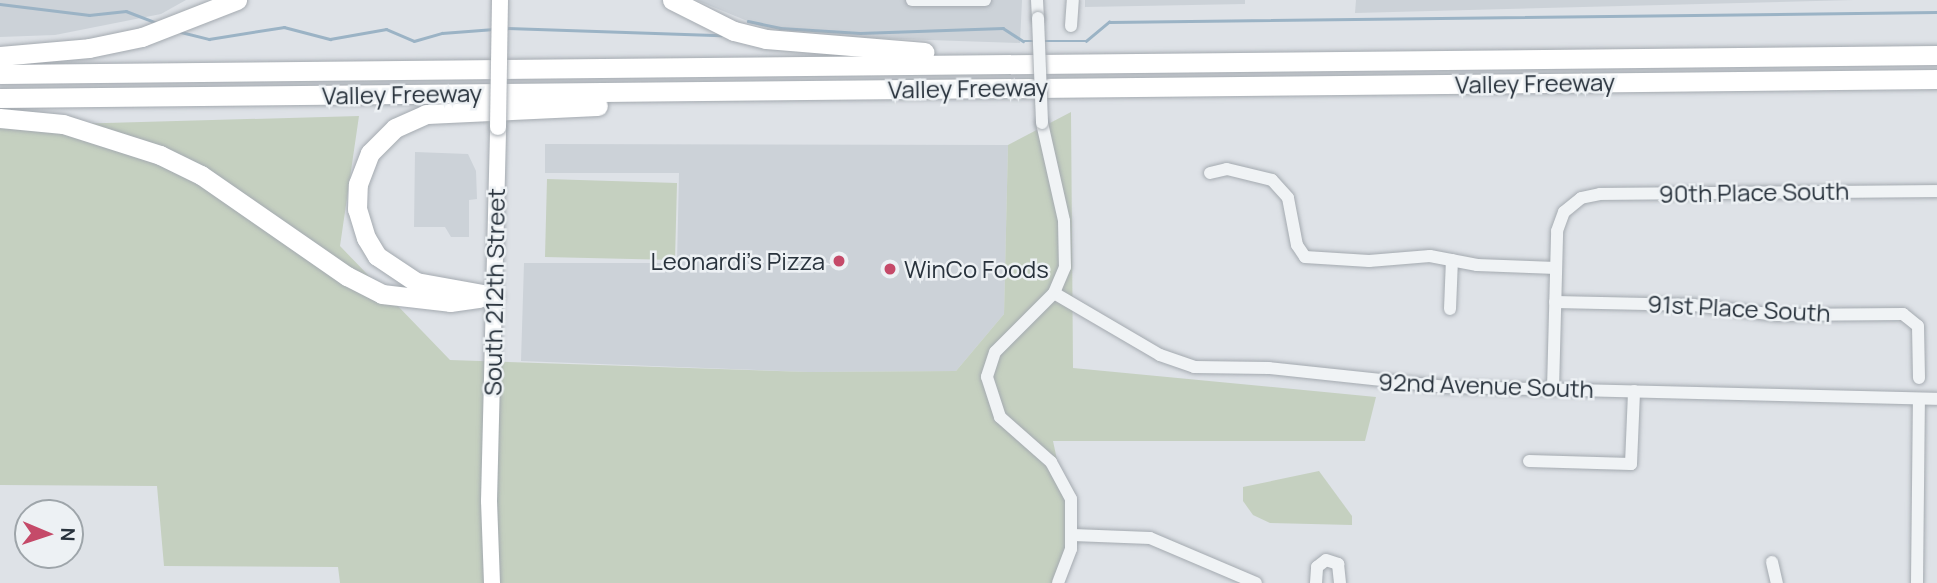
<!DOCTYPE html>
<html>
<head>
<meta charset="utf-8">
<style>
  body { margin:0 }
  #map { position:relative; width:1937px; height:583px; overflow:hidden; background:#dee2e7; font-family:Manrope,sans-serif }
  div>[style] { position:absolute }
  [style*='--x'] { left:calc(var(--x)*1px); top:calc(var(--y)*1px); width:calc(var(--w)*1px); rotate:calc(var(--a)*1deg) }
  .built>* { inset:0; background:#ccd2d8 }
  .green>* { inset:0; background:#c5d0c0 }
  .stream>* { height:2.5px; margin:-1.25px; padding:0 1.25px; transform-origin:1.25px; border-radius:1.25px; background:#9bb3c5 }
  .roads { filter:drop-shadow(0 0 2px #a4aab0) drop-shadow(0 0 2px #a4aab0) }
  .minor>* { height:12px; margin:-6px; padding:0 6px; transform-origin:6px; border-radius:6px; background:#f0f3f5 }
  .major>* { height:16px; margin:-8px; padding:0 8px; transform-origin:8px; border-radius:8px; background:#fff }
  .highway>* { height:19px; margin:-9.5px; padding:0 9.5px; transform-origin:9.5px; border-radius:9.5px; background:#fff }
  .bridges { filter:drop-shadow(0 0 2px #a4aab0) drop-shadow(0 0 2px #a4aab0) }
  .minor-bridge>* { height:12px; margin:-6px; padding:0 6px; transform-origin:6px; border-radius:6px; background:#f0f3f5 }
  .major-bridge>* { height:16px; margin:-8px; padding:0 8px; transform-origin:8px; border-radius:8px; background:#fff }
  .dots>* { width:19px; height:19px; translate:-50% -50%; box-sizing:border-box; border:4px solid #edf1f4; border-radius:50% }
  span { translate:-50% -50%; white-space:nowrap; text-align:center; line-height:1.15; -webkit-text-stroke:5px #edf1f4; paint-order:stroke }
  .street-label { font-size:24px; color:#28323c }
  .poi-label { font-size:24px; color:#28323c }
  .right { translate:-100% -50%; text-align:right }
  .left { translate:0 -50%; text-align:left }
  .north { position:absolute; left:14px; top:499px; width:70px; height:70px; box-sizing:border-box; background:#edf1f4; border:2px solid #9ea5aa; border-radius:50%; rotate:92deg; font-size:19px; font-weight:700; line-height:28px; text-align:center; color:#28323c }
  .north::after { content:''; display:block; margin:auto; width:24px; height:32px; background:#c54a69; clip-path:polygon(50% 0,100% 100%,50% 72%,0 100%) }
</style>
</head>
<body>
<div id="map">
  <div class="built">
    <i style="clip-path:polygon(0 0,186px 0,161px 14px,55px 35px,0 37px)"></i>
    <i style="clip-path:polygon(696px 0,1022px 0,1020px 43px,782px 35px)"></i>
    <i style="clip-path:polygon(1085px 0,1245px 0,1245px 4px,1085px 7px)"></i>
    <i style="clip-path:polygon(1356px 0,1854px 0,1355px 13px)"></i>
    <i style="clip-path:polygon(545px 144px,1008px 145px,1004px 314px,956px 371px,808px 372px,521px 361px,524px 263px,677px 263px,679px 173px,545px 173px)"></i>
    <i style="clip-path:polygon(415px 152px,468px 154px,476px 171px,477px 199px,469px 200px,469px 237px,451px 237px,445px 227px,414px 227px)"></i>
  </div>
  <div class="green">
    <i style="clip-path:polygon(1071px 112px,1073px 368px,1376px 397px,1365px 441px,1053px 441px,1073px 535px,1055px 583px,340px 583px,338px 567px,164px 566px,157px 486px,0 485px,0 126px,359px 116px,340px 246px,450px 360px,808px 372px,956px 371px,1004px 314px,1008px 145px)"></i>
    <i style="clip-path:polygon(547px 179px,677px 183px,675px 260px,545px 257px)"></i>
    <i style="clip-path:polygon(1319px 471px,1352px 516px,1352px 525px,1270px 523px,1253px 515px,1243px 501px,1243px 487px)"></i>
  </div>
  <div class="stream">
    <i style="--x:0;--y:4;--w:90;--a:7"></i>
    <i style="--x:89;--y:15;--w:37;--a:-6"></i>
    <i style="--x:126;--y:11;--w:34;--a:21"></i>
    <i style="--x:748;--y:21;--w:33;--a:12"></i>
    <i style="--x:780;--y:28;--w:80;--a:3.6"></i>
    <i style="--x:860;--y:33;--w:143;--a:-2"></i>
    <i style="--x:1003;--y:28;--w:24;--a:33"></i>
    <i style="--x:1023;--y:41;--w:10;--a:0"></i>
    <i style="--x:505;--y:28;--w:216;--a:1.9"></i>
    <i style="--x:181;--y:32;--w:29;--a:14"></i>
    <i style="--x:209;--y:39;--w:76;--a:-9.1"></i>
    <i style="--x:284;--y:27;--w:48;--a:14.6"></i>
    <i style="--x:330;--y:39;--w:57;--a:-10.1"></i>
    <i style="--x:386;--y:29;--w:30;--a:23"></i>
    <i style="--x:414;--y:41;--w:29;--a:-16"></i>
    <i style="--x:442;--y:33;--w:52;--a:-4.4"></i>
    <i style="--x:1044;--y:41;--w:42;--a:0"></i>
    <i style="--x:1086;--y:41;--w:30;--a:-40"></i>
    <i style="--x:1109;--y:22;--w:828;--a:-0.69"></i>
  </div>
  <div class="roads">
    <div class="minor">
      <i style="--x:912;--y:0;--w:73;--a:0"></i>
      <i style="--x:1037;--y:0;--w:18;--a:87"></i>
      <i style="--x:1071;--y:26;--w:26;--a:-86"></i>
      <i style="--x:1042;--y:123;--w:100;--a:77.3"></i>
      <i style="--x:1064;--y:221;--w:46;--a:88.8"></i>
      <i style="--x:1065;--y:267;--w:28;--a:113"></i>
      <i style="--x:1054;--y:293;--w:83;--a:135"></i>
      <i style="--x:995;--y:352;--w:26;--a:108"></i>
      <i style="--x:987;--y:377;--w:42;--a:72"></i>
      <i style="--x:1000;--y:417;--w:68;--a:41.4"></i>
      <i style="--x:1051;--y:462;--w:42;--a:61.6"></i>
      <i style="--x:1071;--y:499;--w:50;--a:90"></i>
      <i style="--x:1071;--y:549;--w:36;--a:111"></i>
      <i style="--x:1210;--y:173;--w:17;--a:-13"></i>
      <i style="--x:1227;--y:169;--w:46;--a:13.7"></i>
      <i style="--x:1272;--y:180;--w:24;--a:48"></i>
      <i style="--x:1288;--y:198;--w:48;--a:79.2"></i>
      <i style="--x:1297;--y:245;--w:14;--a:56"></i>
      <i style="--x:1305;--y:257;--w:64;--a:3.6"></i>
      <i style="--x:1369;--y:261;--w:61;--a:-4.7"></i>
      <i style="--x:1430;--y:256;--w:48;--a:10.8"></i>
      <i style="--x:1477;--y:265;--w:79;--a:2.2"></i>
      <i style="--x:1054;--y:293;--w:123;--a:30.3"></i>
      <i style="--x:1160;--y:355;--w:36;--a:19"></i>
      <i style="--x:1194;--y:367;--w:75;--a:0.8"></i>
      <i style="--x:1269;--y:368;--w:180;--a:6.1"></i>
      <i style="--x:1448;--y:387;--w:489;--a:1.4"></i>
      <i style="--x:1555;--y:302;--w:138;--a:1.2"></i>
      <i style="--x:1693;--y:305;--w:85;--a:6.8"></i>
      <i style="--x:1777;--y:315;--w:126;--a:-0.5"></i>
      <i style="--x:1903;--y:314;--w:19;--a:39"></i>
      <i style="--x:1918;--y:326;--w:52;--a:88.9"></i>
      <i style="--x:1450;--y:309;--w:49;--a:-87.7"></i>
      <i style="--x:1553;--y:389;--w:158;--a:-88.5"></i>
      <i style="--x:1557;--y:231;--w:20;--a:-70"></i>
      <i style="--x:1564;--y:212;--w:22;--a:-39"></i>
      <i style="--x:1581;--y:198;--w:19;--a:-12"></i>
      <i style="--x:1600;--y:194;--w:337;--a:-0.5"></i>
      <i style="--x:1529;--y:461;--w:102;--a:1.7"></i>
      <i style="--x:1631;--y:464;--w:73;--a:-87.6"></i>
      <i style="--x:1073;--y:535;--w:77;--a:2.2"></i>
      <i style="--x:1150;--y:538;--w:115;--a:23"></i>
      <i style="--x:1772;--y:562;--w:22;--a:77"></i>
      <i style="--x:1316;--y:583;--w:16;--a:-86"></i>
      <i style="--x:1317;--y:567;--w:11;--a:-38"></i>
      <i style="--x:1326;--y:560;--w:13;--a:18"></i>
      <i style="--x:1338;--y:564;--w:19;--a:84"></i>
      <i style="--x:1917;--y:583;--w:184;--a:-89.4"></i>
    </div>
    <div class="major">
      <i style="--x:492;--y:583;--w:82;--a:-92.1"></i>
      <i style="--x:489;--y:501;--w:374;--a:-88.6"></i>
    </div>
    <div class="highway">
      <i style="--x:672;--y:0;--w:69;--a:26.6"></i>
      <i style="--x:734;--y:31;--w:33;--a:14"></i>
      <i style="--x:766;--y:39;--w:159;--a:4.7"></i>
      <i style="--x:0;--y:56;--w:89;--a:-5.1"></i>
      <i style="--x:89;--y:48;--w:54;--a:-11.7"></i>
      <i style="--x:142;--y:37;--w:102;--a:-21.3"></i>
      <i style="--x:0;--y:74;--w:1937;--a:-0.56"></i>
      <i style="--x:0;--y:98;--w:1937;--a:-0.56"></i>
      <i style="--x:0;--y:118;--w:63;--a:5.4"></i>
      <i style="--x:63;--y:124;--w:102;--a:17.7"></i>
      <i style="--x:160;--y:155;--w:46;--a:26"></i>
      <i style="--x:201;--y:175;--w:178;--a:34.7"></i>
      <i style="--x:347;--y:276;--w:39;--a:27"></i>
      <i style="--x:382;--y:294;--w:68;--a:6.7"></i>
      <i style="--x:450;--y:302;--w:30;--a:-8"></i>
      <i style="--x:494;--y:296;--w:79;--a:-169.8"></i>
      <i style="--x:416;--y:282;--w:47;--a:-146.3"></i>
      <i style="--x:377;--y:256;--w:21;--a:-121"></i>
      <i style="--x:366;--y:238;--w:30;--a:-107"></i>
      <i style="--x:357;--y:209;--w:25;--a:-88"></i>
      <i style="--x:358;--y:184;--w:33;--a:-69"></i>
      <i style="--x:370;--y:153;--w:35;--a:-45"></i>
      <i style="--x:395;--y:128;--w:34;--a:-24"></i>
      <i style="--x:426;--y:114;--w:172;--a:-2.7"></i>
    </div>
  </div>
  <div class="bridges">
    <div class="minor-bridge">
      <i style="--x:1038;--y:18;--w:105;--a:87.8"></i>
    </div>
    <div class="major-bridge">
      <i style="--x:498;--y:127;--w:127;--a:-89.1"></i>
    </div>
  </div>
  <div class="dots">
    <i style="left:839px;top:261px;background:#c54a69"></i>
    <i style="left:890px;top:269px;background:#c54a69"></i>
  </div>
  <div class="street-label">
    <span style="left:1535px;top:83px;rotate:-1deg">Valley Freeway</span>
    <span style="left:968px;top:88px;rotate:-1deg">Valley Freeway</span>
    <span style="left:402px;top:94px;rotate:-1deg">Valley Freeway</span>
    <span style="left:1754px;top:192px;rotate:-1deg">90th Place South</span>
    <span style="left:494px;top:292px;rotate:-89deg">South 212th Street</span>
    <span style="left:1739px;top:308px;rotate:3deg">91st Place South</span>
    <span style="left:1486px;top:385px;rotate:2deg">92nd Avenue South</span>
  </div>
  <div class="poi-label">
    <span class="right" style="left:825px;top:261px">Leonardi's Pizza</span>
    <span class="left" style="left:904px;top:269px">WinCo Foods</span>
  </div>
  <div class="north">N</div>
</div>
</body>
</html>
